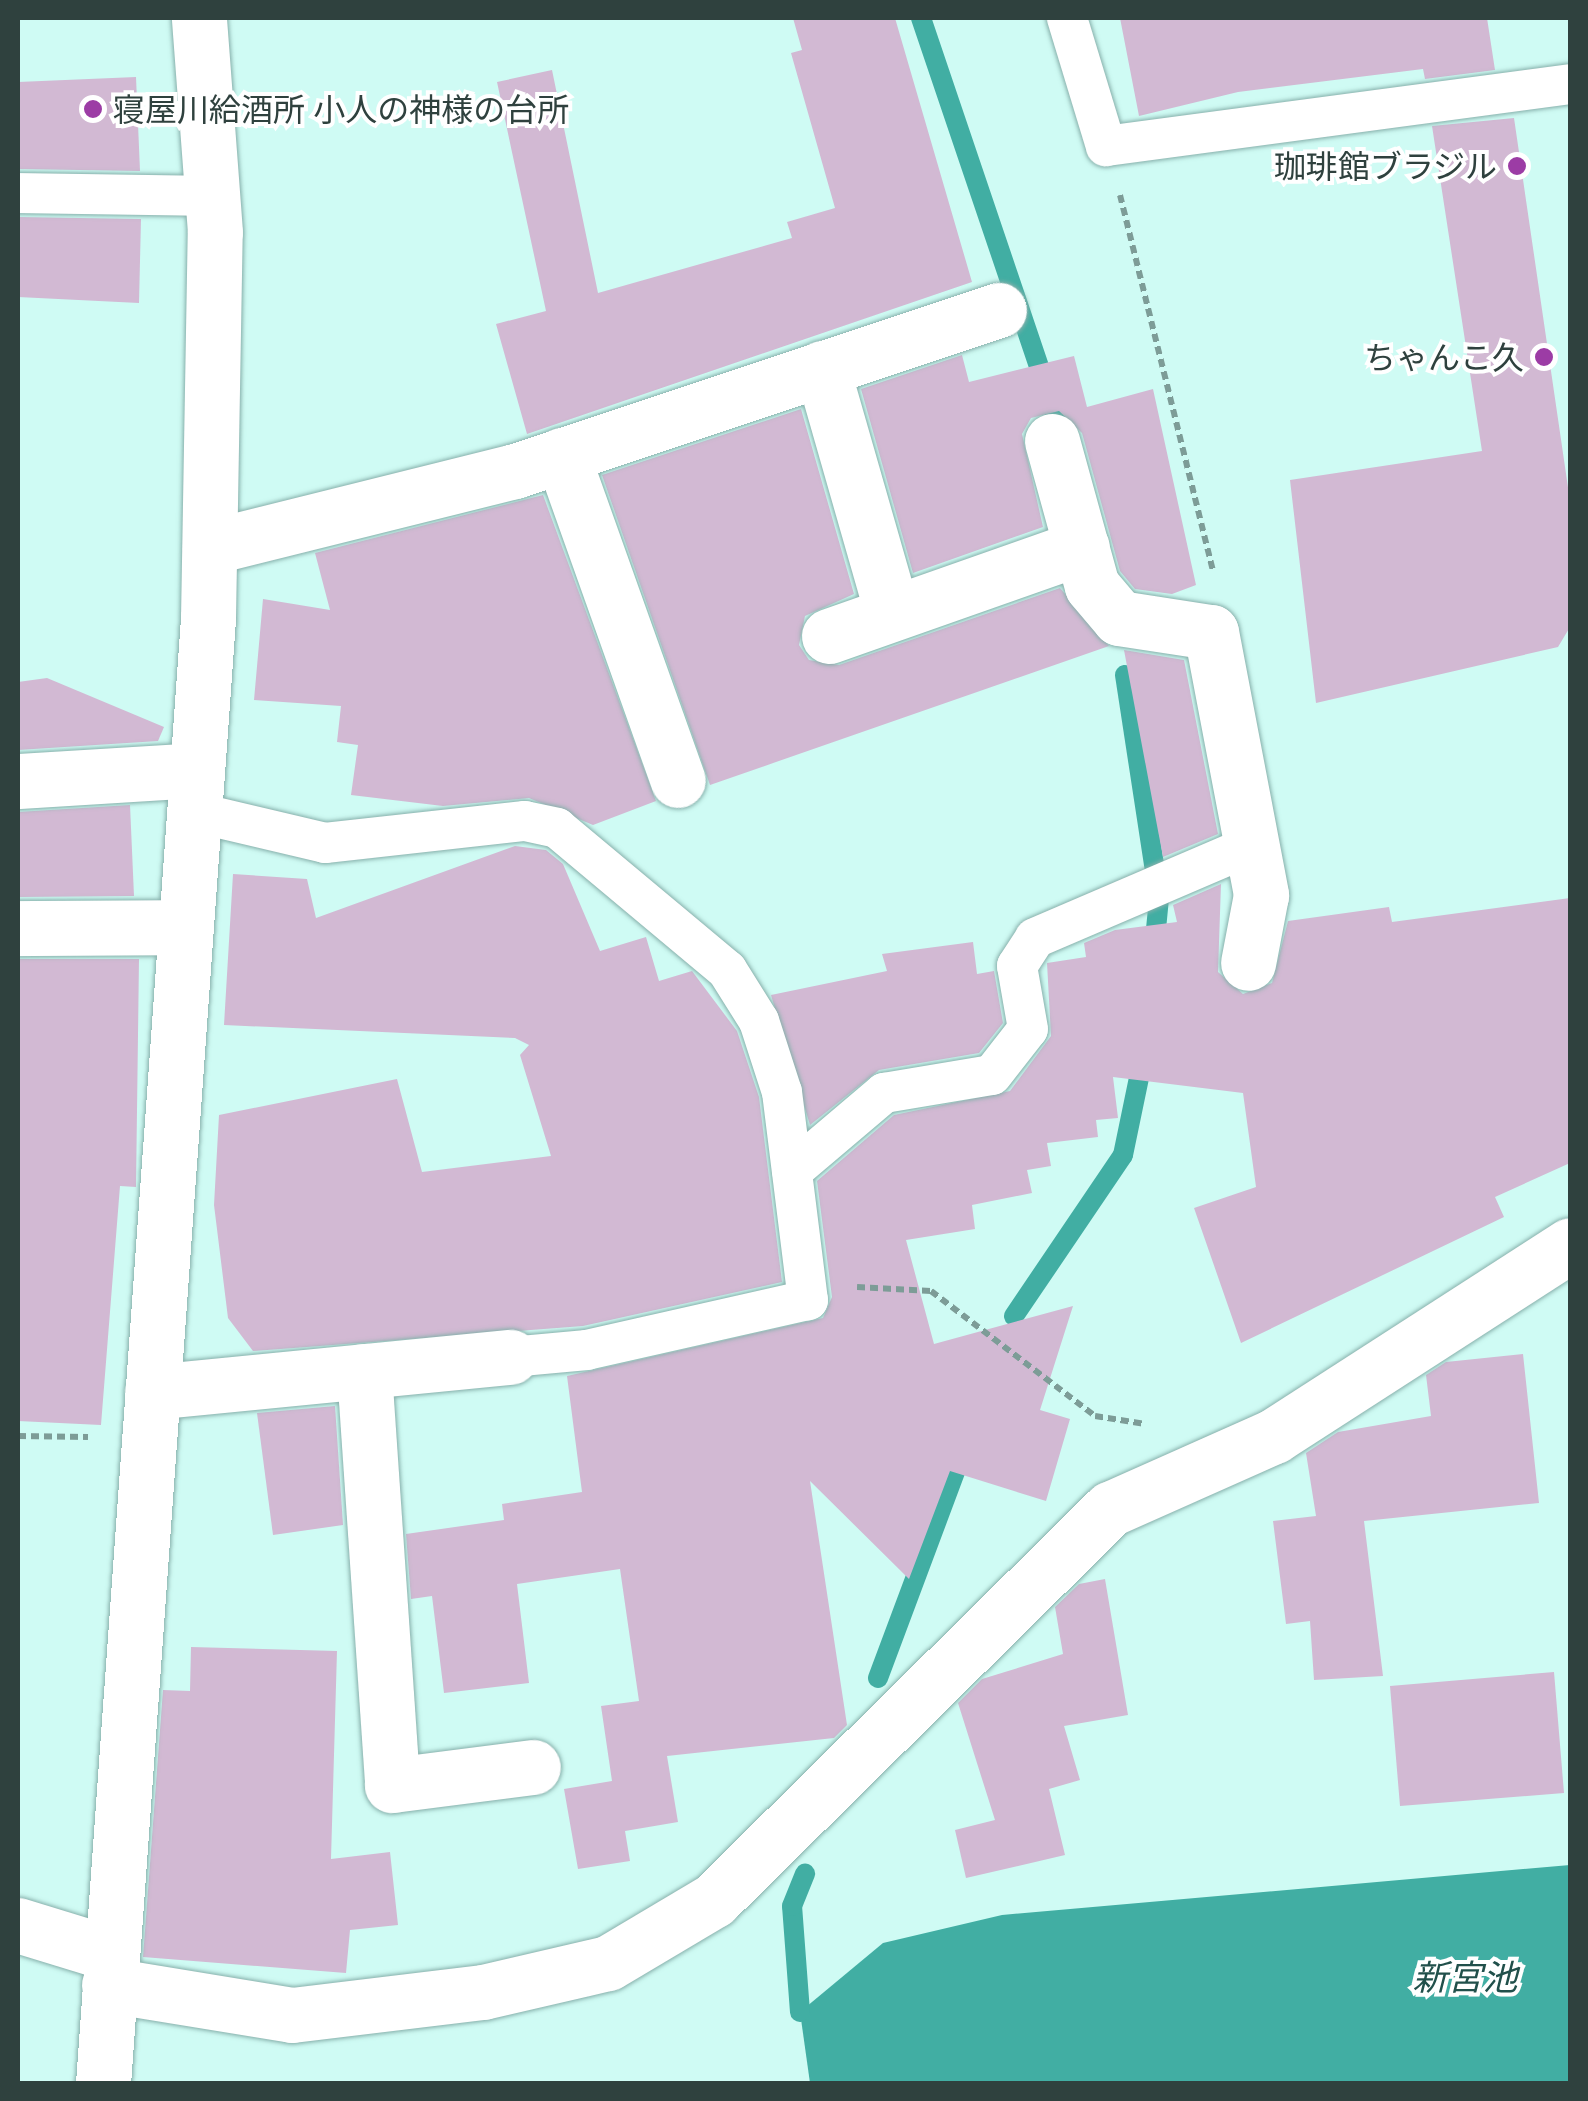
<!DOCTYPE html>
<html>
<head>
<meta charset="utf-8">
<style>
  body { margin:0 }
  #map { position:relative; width:1588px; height:2101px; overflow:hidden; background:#cffbf4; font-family:"Noto Sans","Noto Sans JP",sans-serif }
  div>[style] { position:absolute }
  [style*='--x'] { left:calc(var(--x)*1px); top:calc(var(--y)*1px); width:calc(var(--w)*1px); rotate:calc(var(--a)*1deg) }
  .water>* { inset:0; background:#41aea3 }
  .stream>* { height:20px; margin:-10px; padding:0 10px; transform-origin:10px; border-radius:10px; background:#41aea3 }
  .building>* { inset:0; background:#d2b9d3 }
  .path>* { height:6px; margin-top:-3px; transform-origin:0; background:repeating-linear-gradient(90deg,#7d9c97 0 8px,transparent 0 13px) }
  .roads { filter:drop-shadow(0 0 2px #87b0ab) drop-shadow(0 0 2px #87b0ab) }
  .service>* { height:40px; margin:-20px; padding:0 20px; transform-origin:20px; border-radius:20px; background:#fff }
  .minor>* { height:55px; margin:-27.5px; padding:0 27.5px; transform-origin:27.5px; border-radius:27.5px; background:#fff }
  .tertiary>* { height:55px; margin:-27.5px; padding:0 27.5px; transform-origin:27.5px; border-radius:27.5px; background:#fff }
  .dots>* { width:28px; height:28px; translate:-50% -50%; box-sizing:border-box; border:5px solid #fff; border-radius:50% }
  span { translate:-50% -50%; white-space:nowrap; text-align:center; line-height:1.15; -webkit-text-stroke:8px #fff; paint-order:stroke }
  .poi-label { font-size:32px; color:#2f413e }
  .left { translate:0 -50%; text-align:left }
  .right { translate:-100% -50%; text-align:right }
  .water-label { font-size:35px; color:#21504b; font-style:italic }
  .frame { position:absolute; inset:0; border:20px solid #2f413e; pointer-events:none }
</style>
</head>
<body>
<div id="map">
  <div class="water">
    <i style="clip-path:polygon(1570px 1865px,1570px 2083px,810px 2083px,800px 2012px,883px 1943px,1002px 1915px)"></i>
  </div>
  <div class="stream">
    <i style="--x:921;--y:18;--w:446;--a:71.3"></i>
    <i style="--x:1125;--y:675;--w:226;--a:81.3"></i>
    <i style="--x:1159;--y:898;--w:52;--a:95.5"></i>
    <i style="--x:1014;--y:1316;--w:194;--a:-55.9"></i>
    <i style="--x:1123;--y:1155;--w:103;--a:-78.3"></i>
    <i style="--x:878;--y:1678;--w:242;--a:-69.5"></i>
    <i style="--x:800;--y:2012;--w:106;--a:-94.3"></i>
    <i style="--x:792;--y:1906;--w:35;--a:-68"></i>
  </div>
  <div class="building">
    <i style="clip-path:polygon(793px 18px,895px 18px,972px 282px,527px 434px,496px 324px,546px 311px,497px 82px,552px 70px,598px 293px,792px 238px,787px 222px,835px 208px,791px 53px,802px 50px)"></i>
    <i style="clip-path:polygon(1120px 18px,1487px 18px,1495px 70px,1425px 79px,1423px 69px,1238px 92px,1139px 116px)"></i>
    <i style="clip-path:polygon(136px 77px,140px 171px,18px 169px,18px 82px)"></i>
    <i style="clip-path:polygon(1514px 118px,1570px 501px,1570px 627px,1558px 647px,1316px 703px,1290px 480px,1482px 451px,1432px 126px)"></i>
    <i style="clip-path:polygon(18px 217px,141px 219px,139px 303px,18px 297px)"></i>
    <i style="clip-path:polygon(962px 355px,969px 382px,1074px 356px,1087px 407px,1153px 389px,1196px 585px,1172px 594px,1135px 589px,1120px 571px,1082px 433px,1059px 411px,1031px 418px,1022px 434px,1043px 527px,913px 573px,861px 389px)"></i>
    <i style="clip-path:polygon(801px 409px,854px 594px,805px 616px,799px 645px,809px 660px,839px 665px,1060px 588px,1109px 646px,710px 785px,602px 475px)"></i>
    <i style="clip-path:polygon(543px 495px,656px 801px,593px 825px,529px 798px,443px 806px,351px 795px,358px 745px,337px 742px,341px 706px,254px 700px,263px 599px,330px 610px,315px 553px)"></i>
    <i style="clip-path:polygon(1124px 650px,1184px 660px,1218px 834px,1163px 857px)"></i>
    <i style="clip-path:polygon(47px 678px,164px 727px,158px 741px,18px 750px,18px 682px)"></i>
    <i style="clip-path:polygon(130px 805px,134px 896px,18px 897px,18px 812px)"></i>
    <i style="clip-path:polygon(515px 846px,546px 850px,563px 864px,600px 951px,646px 937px,659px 981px,692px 971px,737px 1031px,759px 1097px,782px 1282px,583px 1326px,253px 1351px,228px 1318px,214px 1205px,219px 1115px,397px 1079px,422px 1172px,551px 1156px,520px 1055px,529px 1045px,515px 1038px,224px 1025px,233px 874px,307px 879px,316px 918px)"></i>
    <i style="clip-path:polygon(1221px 884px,1218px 972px,1243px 994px,1272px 983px,1288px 921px,1389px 907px,1392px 922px,1570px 898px,1570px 1163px,1495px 1197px,1504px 1217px,1241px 1343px,1194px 1208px,1256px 1187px,1243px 1093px,1113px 1077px,1118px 1118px,1096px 1120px,1098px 1137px,1047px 1143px,1051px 1166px,1027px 1170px,1032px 1193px,972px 1205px,975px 1229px,906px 1240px,934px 1344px,1073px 1306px,1040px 1410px,1070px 1419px,1046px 1501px,950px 1471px,909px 1579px,810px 1481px,847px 1725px,834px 1738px,667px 1756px,678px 1822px,625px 1831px,630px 1861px,578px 1869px,564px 1789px,612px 1781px,601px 1706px,639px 1701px,620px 1569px,517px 1584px,529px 1683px,444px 1693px,432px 1596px,411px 1599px,406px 1534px,504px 1520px,502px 1504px,582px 1492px,567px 1376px,823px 1318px,832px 1297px,817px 1181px,894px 1115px,1010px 1091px,1051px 1036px,1047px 963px,1086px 957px,1084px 943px,1115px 930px,1177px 922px,1173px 905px)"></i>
    <i style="clip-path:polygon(973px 942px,977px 974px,994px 971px,1003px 1023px,979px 1053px,879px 1070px,810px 1125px,771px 995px,887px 971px,882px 954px)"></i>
    <i style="clip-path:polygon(18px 959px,139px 959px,136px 1187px,120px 1186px,101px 1425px,18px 1421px)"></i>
    <i style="clip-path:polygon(1523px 1354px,1539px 1503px,1364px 1521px,1383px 1676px,1314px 1680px,1310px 1621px,1286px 1624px,1273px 1521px,1316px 1516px,1306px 1453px,1338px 1432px,1431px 1416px,1426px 1375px,1446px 1362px)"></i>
    <i style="clip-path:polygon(335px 1406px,343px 1525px,273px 1535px,257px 1413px)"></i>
    <i style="clip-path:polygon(1105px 1579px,1128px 1715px,1064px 1726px,1080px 1780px,1049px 1789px,1065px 1855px,966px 1878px,955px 1830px,995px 1820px,958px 1703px,982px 1679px,1063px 1654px,1055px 1607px,1079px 1584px)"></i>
    <i style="clip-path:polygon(191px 1647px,337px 1651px,331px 1859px,390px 1852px,398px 1925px,350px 1930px,346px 1973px,143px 1957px,163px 1690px,190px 1691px)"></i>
    <i style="clip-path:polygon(1554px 1672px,1564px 1793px,1400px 1806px,1390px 1686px)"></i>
  </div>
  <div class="path">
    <i style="--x:1120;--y:195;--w:387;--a:76.1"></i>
    <i style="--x:857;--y:1287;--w:74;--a:3.1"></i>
    <i style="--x:931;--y:1291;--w:206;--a:37.3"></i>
    <i style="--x:1095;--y:1416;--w:51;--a:9.1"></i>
    <i style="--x:18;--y:1436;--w:70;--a:0.8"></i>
  </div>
  <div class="roads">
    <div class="service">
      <i style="--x:1067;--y:18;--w:134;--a:73.1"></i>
      <i style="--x:1106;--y:146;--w:468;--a:-7.6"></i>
      <i style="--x:18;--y:193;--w:194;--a:0.9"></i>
      <i style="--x:194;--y:812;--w:135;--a:13.3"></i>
      <i style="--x:325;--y:843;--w:201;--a:-6.3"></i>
      <i style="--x:525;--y:821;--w:33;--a:12"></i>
      <i style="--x:557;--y:828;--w:222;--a:39.9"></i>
      <i style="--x:727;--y:970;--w:60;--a:57.9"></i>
      <i style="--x:759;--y:1021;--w:75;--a:72.1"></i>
      <i style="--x:782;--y:1092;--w:210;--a:82.9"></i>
      <i style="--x:808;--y:1300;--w:227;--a:167.3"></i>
      <i style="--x:587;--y:1350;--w:77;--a:174.8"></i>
      <i style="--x:792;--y:1171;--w:121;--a:-40.3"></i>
      <i style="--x:884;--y:1093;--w:109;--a:-9.5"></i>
      <i style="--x:992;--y:1075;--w:58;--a:-52"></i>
      <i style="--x:1028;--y:1029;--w:64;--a:-99.9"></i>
      <i style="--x:1017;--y:966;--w:33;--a:-57"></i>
      <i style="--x:1035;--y:938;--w:236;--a:-23.2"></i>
    </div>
    <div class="minor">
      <i style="--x:822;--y:368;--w:254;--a:74"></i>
      <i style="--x:1052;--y:441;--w:150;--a:74.6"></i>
      <i style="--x:1092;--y:586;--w:42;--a:49.8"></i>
      <i style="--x:1119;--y:618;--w:93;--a:8.7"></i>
      <i style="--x:1211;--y:632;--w:268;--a:79.2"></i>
      <i style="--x:1261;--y:895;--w:69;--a:100.8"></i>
      <i style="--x:562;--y:455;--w:345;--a:70.4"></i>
      <i style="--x:210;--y:547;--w:314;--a:-14"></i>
      <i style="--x:515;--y:471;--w:510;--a:-18.4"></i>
      <i style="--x:829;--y:636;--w:268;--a:-19.4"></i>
      <i style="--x:18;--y:781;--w:179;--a:-3.5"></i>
      <i style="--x:18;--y:928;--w:168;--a:-0.3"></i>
      <i style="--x:364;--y:1371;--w:415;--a:86.1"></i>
      <i style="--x:392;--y:1785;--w:142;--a:-7.3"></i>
      <i style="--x:152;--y:1392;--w:360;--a:-5.6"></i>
      <i style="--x:18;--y:1925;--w:95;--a:17.1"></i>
      <i style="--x:109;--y:1985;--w:185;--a:9.3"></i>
      <i style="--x:292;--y:2015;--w:192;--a:-6.9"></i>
      <i style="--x:483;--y:1992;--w:128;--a:-13.1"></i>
      <i style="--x:608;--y:1963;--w:123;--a:-30.7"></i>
      <i style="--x:714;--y:1900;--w:557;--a:-44.64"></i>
      <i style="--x:1110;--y:1509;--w:180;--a:-24"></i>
      <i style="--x:1274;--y:1436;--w:352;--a:-32.8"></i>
    </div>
    <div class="tertiary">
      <i style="--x:103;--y:2084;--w:1470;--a:-85.9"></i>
      <i style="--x:208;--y:618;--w:386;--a:-89"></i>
      <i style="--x:215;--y:232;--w:215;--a:-94.3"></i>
    </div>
  </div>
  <div class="dots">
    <i style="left:93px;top:109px;background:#9c3ca5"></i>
    <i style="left:1517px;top:166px;background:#9c3ca5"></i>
    <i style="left:1544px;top:357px;background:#9c3ca5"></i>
  </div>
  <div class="poi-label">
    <span class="left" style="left:113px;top:109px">寝屋川給酒所 小人の神様の台所</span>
    <span class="right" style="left:1497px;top:166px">珈琲館ブラジル</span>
    <span class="right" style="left:1524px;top:357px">ちゃんこ久</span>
  </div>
  <div class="water-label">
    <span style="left:1465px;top:1977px">新宮池</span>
  </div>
  <div class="frame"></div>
</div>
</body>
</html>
